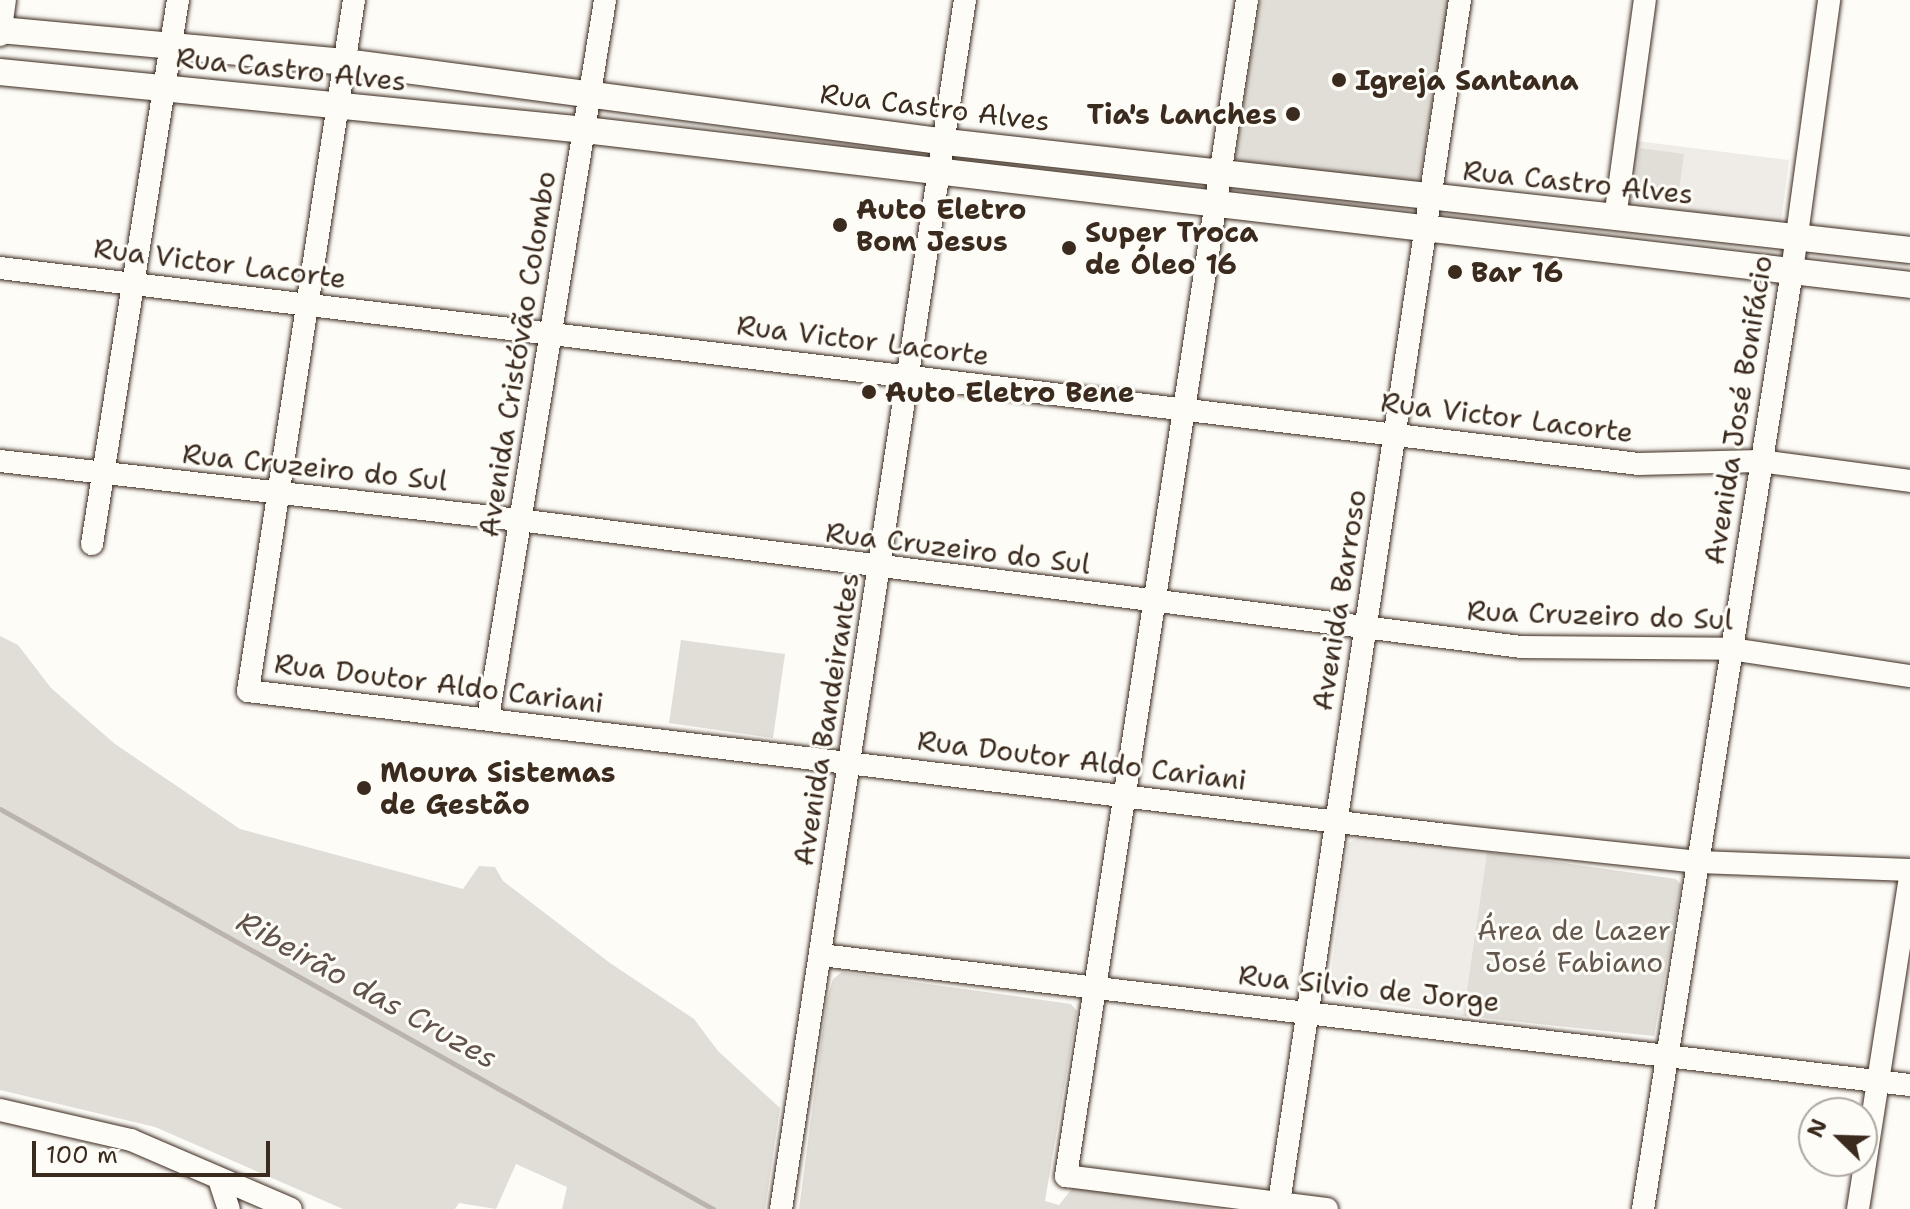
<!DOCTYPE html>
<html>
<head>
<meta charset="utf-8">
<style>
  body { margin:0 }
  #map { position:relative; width:1910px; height:1209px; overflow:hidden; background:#fdfcf7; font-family:"Shantell Sans",sans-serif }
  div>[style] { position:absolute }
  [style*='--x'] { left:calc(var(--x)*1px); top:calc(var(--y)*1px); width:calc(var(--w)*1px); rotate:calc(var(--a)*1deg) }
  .built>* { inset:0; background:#efece7 }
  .green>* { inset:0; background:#e1ded7 }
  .stream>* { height:5px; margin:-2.5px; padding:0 2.5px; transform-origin:2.5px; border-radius:2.5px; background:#bbb4ad }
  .roads { filter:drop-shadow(0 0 2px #3b2a1e) drop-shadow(0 0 2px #3b2a1e) }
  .minor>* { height:22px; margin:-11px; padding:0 11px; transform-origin:11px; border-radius:11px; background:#fdfcf7 }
  .major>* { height:26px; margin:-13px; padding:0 13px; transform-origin:13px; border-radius:13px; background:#fdfcf7 }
  .dots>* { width:22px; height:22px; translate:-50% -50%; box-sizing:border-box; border:4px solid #fdfcf7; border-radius:50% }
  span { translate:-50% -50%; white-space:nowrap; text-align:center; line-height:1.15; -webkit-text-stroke:6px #fdfcf7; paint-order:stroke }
  .street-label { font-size:28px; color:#3b2a1e }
  .poi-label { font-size:28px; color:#3b2a1e; font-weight:700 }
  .left { translate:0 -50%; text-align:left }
  .right { translate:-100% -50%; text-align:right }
  .park-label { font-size:28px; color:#64574c }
  .water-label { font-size:30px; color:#615349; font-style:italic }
  .north { position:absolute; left:1798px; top:1097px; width:80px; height:80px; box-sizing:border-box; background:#fdfcf7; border:2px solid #afa8a0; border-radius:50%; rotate:293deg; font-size:22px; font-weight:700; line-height:32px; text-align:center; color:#3b2a1e }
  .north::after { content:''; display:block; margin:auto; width:28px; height:36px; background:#3b2a1e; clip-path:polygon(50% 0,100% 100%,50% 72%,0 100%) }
  .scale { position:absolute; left:32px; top:1141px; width:238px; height:36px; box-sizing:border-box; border:4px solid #3b2a1e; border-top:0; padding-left:10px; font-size:24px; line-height:28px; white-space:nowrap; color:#3b2a1e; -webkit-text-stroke:6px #fdfcf7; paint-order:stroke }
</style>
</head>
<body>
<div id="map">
  <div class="built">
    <i style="clip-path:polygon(1637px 141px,1789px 160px,1780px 230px,1626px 209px)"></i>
    <i style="clip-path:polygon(1359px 837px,1487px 852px,1463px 1016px,1328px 995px,1348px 843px)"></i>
  </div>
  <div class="green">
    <i style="clip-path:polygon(1260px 0,1449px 0,1420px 178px,1411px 191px,1244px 168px,1235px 158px)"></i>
    <i style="clip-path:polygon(1640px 148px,1684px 154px,1678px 198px,1634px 192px)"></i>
    <i style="clip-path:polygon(0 636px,18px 645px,51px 688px,115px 744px,240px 829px,463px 889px,479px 866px,495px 867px,503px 881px,610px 963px,694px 1019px,718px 1051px,780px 1108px,765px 1209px,562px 1209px,567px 1187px,516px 1164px,496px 1209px,459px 1203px,455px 1209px,343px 1209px,155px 1127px,0 1090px)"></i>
    <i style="clip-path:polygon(681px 640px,785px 654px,773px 738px,669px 723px)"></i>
    <i style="clip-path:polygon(1487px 852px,1676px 879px,1681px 885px,1654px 1036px,1463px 1016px)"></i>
    <i style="clip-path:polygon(842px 972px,1071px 1004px,1077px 1011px,1045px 1201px,1059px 1205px,1074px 1186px,1216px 1209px,799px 1209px,827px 999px,833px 979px)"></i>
  </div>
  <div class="stream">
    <i style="--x:0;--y:809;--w:818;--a:29.29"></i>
  </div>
  <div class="roads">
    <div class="minor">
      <i style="--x:354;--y:0;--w:699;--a:98.72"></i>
      <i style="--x:248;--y:691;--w:1207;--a:6.85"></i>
      <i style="--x:1446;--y:835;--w:254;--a:6.1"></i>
      <i style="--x:1699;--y:862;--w:211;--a:2.2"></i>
      <i style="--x:1247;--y:0;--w:1190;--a:98.75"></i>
      <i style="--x:1066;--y:1176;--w:263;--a:7.2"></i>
      <i style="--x:0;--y:35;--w:35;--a:-82"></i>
      <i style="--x:1615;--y:218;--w:220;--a:-82.2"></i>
      <i style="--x:0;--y:268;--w:1650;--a:6.82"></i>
      <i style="--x:1638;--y:464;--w:122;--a:-1.4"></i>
      <i style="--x:1760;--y:461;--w:151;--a:7.6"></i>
      <i style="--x:0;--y:461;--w:522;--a:6.49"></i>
      <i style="--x:519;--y:520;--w:1010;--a:7.22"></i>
      <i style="--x:1521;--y:647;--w:210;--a:0.5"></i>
      <i style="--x:1731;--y:649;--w:181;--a:8.6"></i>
      <i style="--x:92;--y:544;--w:551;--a:-81.02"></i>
      <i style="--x:488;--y:718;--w:727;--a:-80.74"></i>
      <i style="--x:821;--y:955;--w:1097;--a:6.81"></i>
      <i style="--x:0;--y:1110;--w:134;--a:12.9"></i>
      <i style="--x:131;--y:1140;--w:174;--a:23.3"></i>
      <i style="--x:219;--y:1179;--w:32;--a:72"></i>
      <i style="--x:781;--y:1209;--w:1223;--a:-81.35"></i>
      <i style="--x:1278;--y:1209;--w:1223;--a:-81.44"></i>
      <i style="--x:1643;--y:1209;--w:950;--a:-80.97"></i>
      <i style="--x:1792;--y:271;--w:274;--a:-82.2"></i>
      <i style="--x:1858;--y:1209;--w:335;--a:-81.1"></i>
    </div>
    <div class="major">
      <i style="--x:0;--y:30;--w:346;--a:5.3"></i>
      <i style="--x:345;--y:62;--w:606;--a:7.58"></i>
      <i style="--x:946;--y:142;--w:970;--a:6.39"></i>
      <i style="--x:0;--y:72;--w:588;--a:5.66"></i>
      <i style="--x:585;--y:130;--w:1334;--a:6.67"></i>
    </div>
  </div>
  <div class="dots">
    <i style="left:1339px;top:80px;background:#3b2a1e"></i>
    <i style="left:1293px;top:114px;background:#3b2a1e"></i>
    <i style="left:840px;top:225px;background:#3b2a1e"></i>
    <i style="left:1069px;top:248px;background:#3b2a1e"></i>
    <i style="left:1455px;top:272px;background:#3b2a1e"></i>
    <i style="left:869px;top:392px;background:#3b2a1e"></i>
    <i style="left:364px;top:788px;background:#3b2a1e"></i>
  </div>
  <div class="street-label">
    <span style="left:291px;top:69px;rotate:6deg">Rua Castro Alves</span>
    <span style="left:935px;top:107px;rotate:7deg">Rua Castro Alves</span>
    <span style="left:1578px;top:182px;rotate:6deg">Rua Castro Alves</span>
    <span style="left:220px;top:263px;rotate:7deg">Rua Victor Lacorte</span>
    <span style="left:863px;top:340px;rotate:7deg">Rua Victor Lacorte</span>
    <span style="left:517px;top:354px;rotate:-81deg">Avenida Cristóvão Colombo</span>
    <span style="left:1738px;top:410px;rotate:-81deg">Avenida José Bonifácio</span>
    <span style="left:1507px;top:417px;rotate:7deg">Rua Victor Lacorte</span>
    <span style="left:315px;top:467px;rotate:6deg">Rua Cruzeiro do Sul</span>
    <span style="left:958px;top:548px;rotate:7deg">Rua Cruzeiro do Sul</span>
    <span style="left:1339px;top:600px;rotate:-81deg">Avenida Barroso</span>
    <span style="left:1600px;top:615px;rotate:2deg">Rua Cruzeiro do Sul</span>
    <span style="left:439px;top:683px;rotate:7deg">Rua Doutor Aldo Cariani</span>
    <span style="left:826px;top:719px;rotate:-81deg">Avenida Bandeirantes</span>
    <span style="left:1082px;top:760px;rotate:7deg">Rua Doutor Aldo Cariani</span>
    <span style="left:1369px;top:988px;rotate:6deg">Rua Silvio de Jorge</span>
  </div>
  <div class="poi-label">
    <span class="left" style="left:1355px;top:80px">Igreja Santana</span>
    <span class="right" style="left:1277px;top:114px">Tia's Lanches</span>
    <span class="left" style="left:856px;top:225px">Auto Eletro<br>Bom Jesus</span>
    <span class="left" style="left:1085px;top:248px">Super Troca<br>de Óleo 16</span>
    <span class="left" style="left:1471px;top:272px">Bar 16</span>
    <span class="left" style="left:885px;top:392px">Auto Eletro Bene</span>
    <span class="left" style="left:380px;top:788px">Moura Sistemas<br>de Gestão</span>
  </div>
  <div class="park-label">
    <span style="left:1574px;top:946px">Área de Lazer<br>José Fabiano</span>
  </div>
  <div class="water-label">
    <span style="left:367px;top:990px;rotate:29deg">Ribeirão das Cruzes</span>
  </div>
  <div class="north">N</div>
  <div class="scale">100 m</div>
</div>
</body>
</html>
